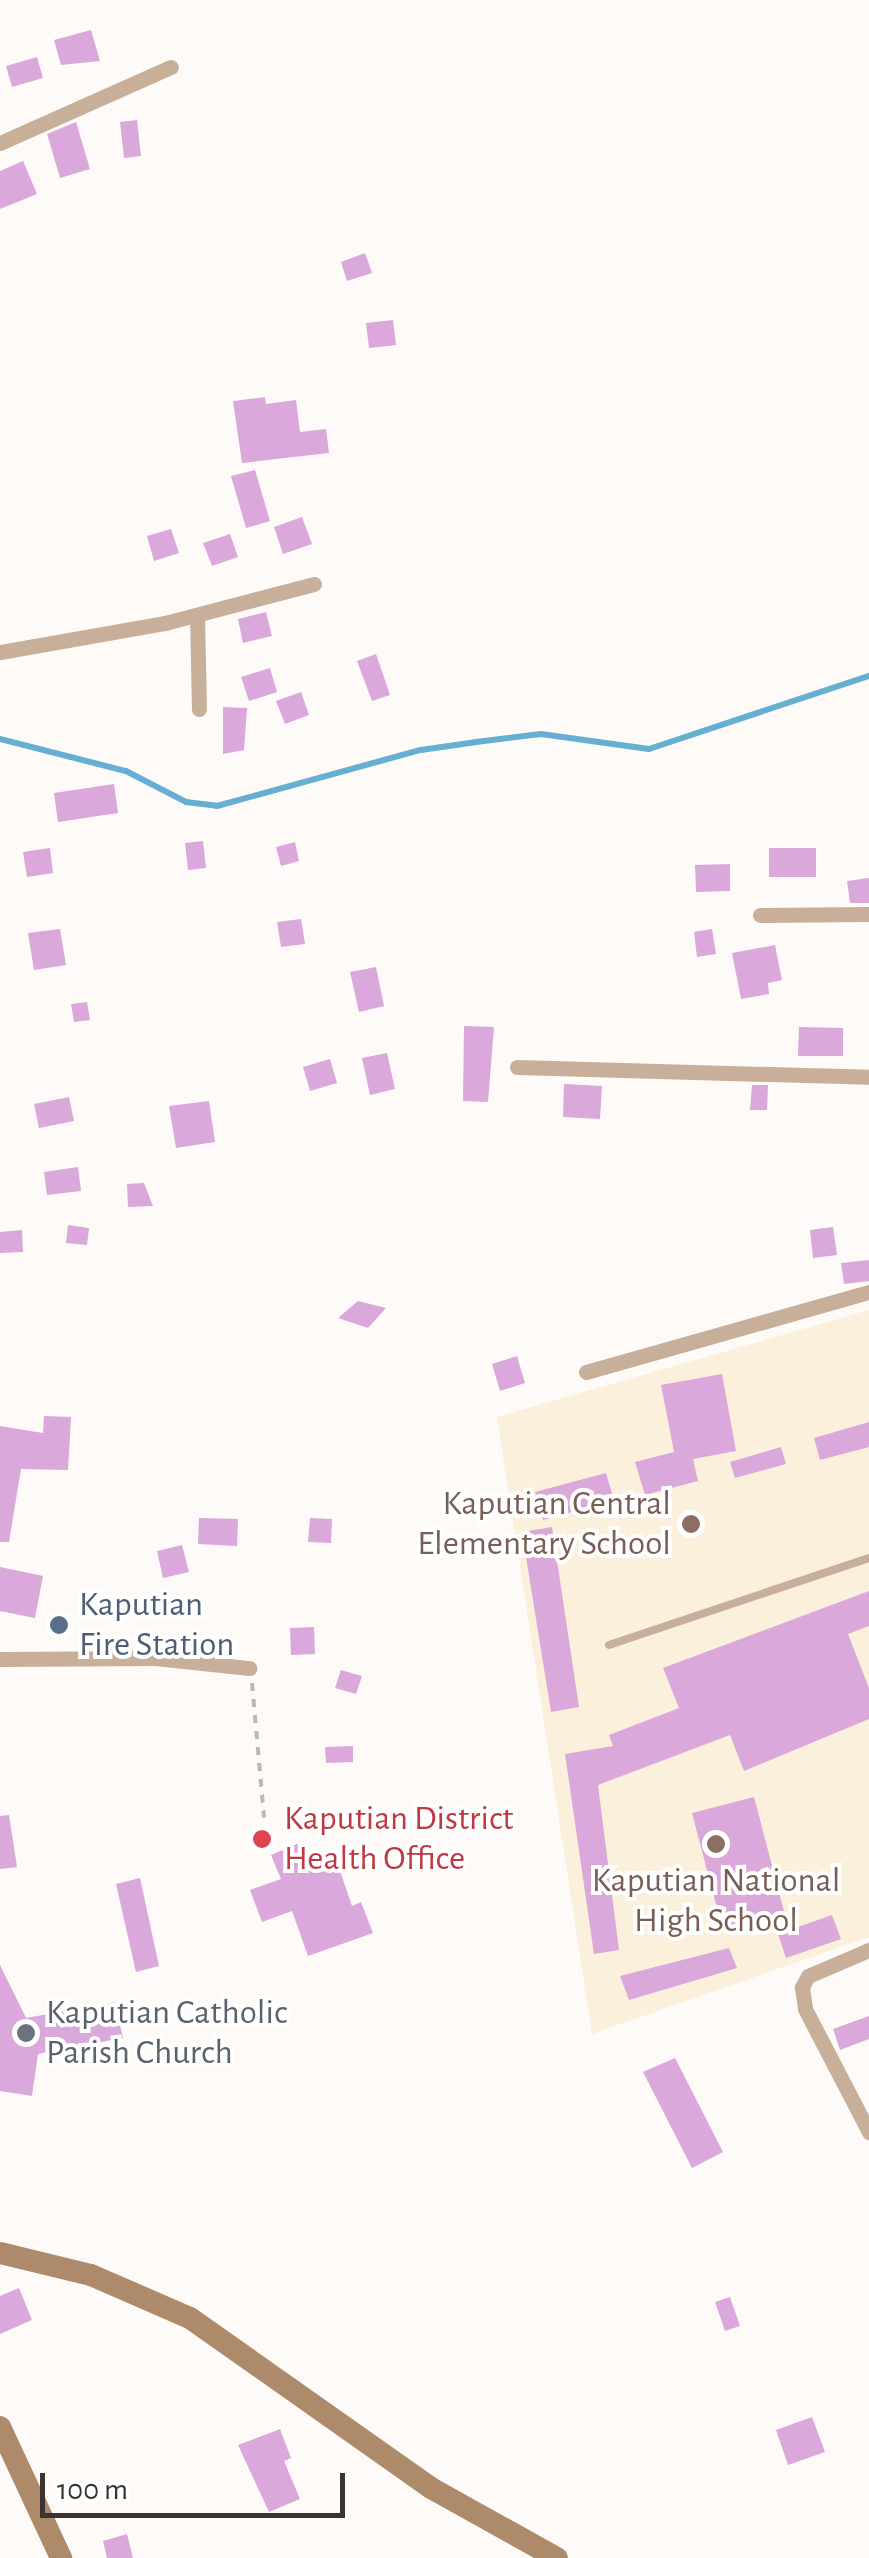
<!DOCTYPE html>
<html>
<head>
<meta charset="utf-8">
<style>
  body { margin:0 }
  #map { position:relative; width:869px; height:2558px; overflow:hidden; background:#fefaf8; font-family:"Alegreya Sans",sans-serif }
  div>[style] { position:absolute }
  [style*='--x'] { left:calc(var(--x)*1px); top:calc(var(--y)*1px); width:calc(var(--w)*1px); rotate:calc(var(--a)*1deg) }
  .education>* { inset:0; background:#fbf0db }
  .stream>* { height:6px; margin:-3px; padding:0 3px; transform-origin:3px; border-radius:3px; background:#67aed3 }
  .building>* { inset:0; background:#daa8da }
  .path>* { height:4px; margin-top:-2px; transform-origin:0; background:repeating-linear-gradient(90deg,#bdb7b5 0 8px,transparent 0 16px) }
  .lane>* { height:8px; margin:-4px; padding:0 4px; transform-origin:4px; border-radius:4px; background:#c7af9a }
  .street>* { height:15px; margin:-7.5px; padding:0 7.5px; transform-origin:7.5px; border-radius:7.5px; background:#c7af9a }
  .secondary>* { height:22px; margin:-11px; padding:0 11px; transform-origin:11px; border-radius:11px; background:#ac8a6a }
  .dots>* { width:28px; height:28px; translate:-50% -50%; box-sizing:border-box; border:5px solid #fff; border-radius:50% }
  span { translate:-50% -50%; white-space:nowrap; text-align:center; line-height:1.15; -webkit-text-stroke:8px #fff; paint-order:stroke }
  .education-label { font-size:35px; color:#785e54 }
  .right { translate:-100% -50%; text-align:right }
  .service-label { font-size:35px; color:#4e5e75 }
  .left { translate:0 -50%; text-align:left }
  .health-label { font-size:35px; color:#be3a42 }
  .worship-label { font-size:35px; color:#5b616d }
  .scale { position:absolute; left:40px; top:2473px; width:305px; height:45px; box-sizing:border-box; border:5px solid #3b3330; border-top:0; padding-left:12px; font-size:30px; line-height:35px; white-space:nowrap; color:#3b3330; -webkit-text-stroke:8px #fff; paint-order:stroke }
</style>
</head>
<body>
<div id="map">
  <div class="education">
    <i style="clip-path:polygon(869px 1310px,869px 1937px,592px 2034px,497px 1417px)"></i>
  </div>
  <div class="stream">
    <i style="--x:0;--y:739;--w:130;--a:14.3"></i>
    <i style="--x:126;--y:771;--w:68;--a:27.3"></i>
    <i style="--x:186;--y:802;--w:31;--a:7"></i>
    <i style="--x:217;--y:806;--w:212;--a:-15.4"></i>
    <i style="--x:421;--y:750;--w:56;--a:-8.3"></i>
    <i style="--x:476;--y:742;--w:65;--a:-7"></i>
    <i style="--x:541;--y:734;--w:109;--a:7.9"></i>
    <i style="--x:649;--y:749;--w:232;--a:-18.4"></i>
  </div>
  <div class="building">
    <i style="clip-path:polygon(91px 30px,100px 61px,61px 65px,54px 40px)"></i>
    <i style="clip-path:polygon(37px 57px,43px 78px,12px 87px,6px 66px)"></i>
    <i style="clip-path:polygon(137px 120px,141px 156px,124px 158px,120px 122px)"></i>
    <i style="clip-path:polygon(76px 122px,90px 169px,60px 178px,47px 134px)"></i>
    <i style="clip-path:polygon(23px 161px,37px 194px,0 209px,0 171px)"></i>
    <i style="clip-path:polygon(365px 253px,372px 273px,347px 281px,341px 262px)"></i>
    <i style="clip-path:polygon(393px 320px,396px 345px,369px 348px,366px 323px)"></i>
    <i style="clip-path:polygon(265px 397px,266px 404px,296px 400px,300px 432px,326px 429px,329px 453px,242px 463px,233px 401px)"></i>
    <i style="clip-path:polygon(255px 470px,270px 521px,246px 528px,231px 476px)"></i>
    <i style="clip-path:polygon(302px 517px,312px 544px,283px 554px,274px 527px)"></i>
    <i style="clip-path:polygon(171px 529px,179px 553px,154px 561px,147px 536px)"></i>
    <i style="clip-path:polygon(230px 534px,238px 557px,212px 566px,203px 543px)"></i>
    <i style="clip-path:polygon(266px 612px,272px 636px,243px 643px,238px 619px)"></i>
    <i style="clip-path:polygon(376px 654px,390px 695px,372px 701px,357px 661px)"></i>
    <i style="clip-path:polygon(270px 668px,277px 692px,249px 701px,241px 677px)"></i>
    <i style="clip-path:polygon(301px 692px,309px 715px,285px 724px,276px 701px)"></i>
    <i style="clip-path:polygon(223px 707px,247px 708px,244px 750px,223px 754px)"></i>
    <i style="clip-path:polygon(114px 784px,118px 813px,58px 822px,54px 793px)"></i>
    <i style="clip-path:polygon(203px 841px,206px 868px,188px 870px,185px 843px)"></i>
    <i style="clip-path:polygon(295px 842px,299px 861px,281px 866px,276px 847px)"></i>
    <i style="clip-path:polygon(50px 848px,53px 873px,27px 877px,23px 852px)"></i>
    <i style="clip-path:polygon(769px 848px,816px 848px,816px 877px,769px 877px)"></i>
    <i style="clip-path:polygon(730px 864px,730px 891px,696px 892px,695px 865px)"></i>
    <i style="clip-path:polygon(869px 878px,869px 903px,850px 903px,847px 881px)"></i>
    <i style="clip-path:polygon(301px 919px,305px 944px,281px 947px,277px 922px)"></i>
    <i style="clip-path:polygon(60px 929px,66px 965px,34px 970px,28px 933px)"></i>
    <i style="clip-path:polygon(712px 929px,716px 954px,697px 957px,694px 932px)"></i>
    <i style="clip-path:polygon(775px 945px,782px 980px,768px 983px,769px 994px,741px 999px,732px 953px)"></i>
    <i style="clip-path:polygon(376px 967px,384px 1006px,359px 1012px,350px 972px)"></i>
    <i style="clip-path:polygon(87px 1002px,90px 1020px,74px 1022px,71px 1004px)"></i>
    <i style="clip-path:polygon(464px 1026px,494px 1027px,488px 1102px,463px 1101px)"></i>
    <i style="clip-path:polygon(799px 1027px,843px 1028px,843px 1056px,798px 1056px)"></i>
    <i style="clip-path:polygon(387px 1053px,395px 1089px,370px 1095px,362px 1058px)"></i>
    <i style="clip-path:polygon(330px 1059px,337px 1083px,310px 1091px,303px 1067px)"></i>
    <i style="clip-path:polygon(564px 1084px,602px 1086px,600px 1119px,563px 1117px)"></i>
    <i style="clip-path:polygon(752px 1085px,768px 1085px,767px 1110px,750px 1110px)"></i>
    <i style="clip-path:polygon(69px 1097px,74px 1121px,39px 1128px,34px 1104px)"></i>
    <i style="clip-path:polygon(209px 1101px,215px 1142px,176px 1148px,169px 1106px)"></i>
    <i style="clip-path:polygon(78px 1167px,81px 1191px,47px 1195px,44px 1172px)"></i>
    <i style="clip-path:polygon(144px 1183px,153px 1206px,128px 1207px,127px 1184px)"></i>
    <i style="clip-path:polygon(68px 1225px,89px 1228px,87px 1245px,66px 1243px)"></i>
    <i style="clip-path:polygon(833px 1227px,837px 1255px,813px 1258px,810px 1230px)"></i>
    <i style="clip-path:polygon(22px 1230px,23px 1252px,0 1253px,0 1232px)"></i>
    <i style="clip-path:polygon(869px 1260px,869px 1281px,844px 1284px,841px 1263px)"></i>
    <i style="clip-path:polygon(358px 1301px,386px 1308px,368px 1328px,338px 1318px)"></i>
    <i style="clip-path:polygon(517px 1356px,525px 1383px,500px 1391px,492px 1364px)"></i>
    <i style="clip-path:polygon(722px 1374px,736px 1451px,693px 1459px,698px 1481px,645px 1495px,635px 1462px,674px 1452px,661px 1385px)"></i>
    <i style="clip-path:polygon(44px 1416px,71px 1417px,68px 1470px,21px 1469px,9px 1542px,0 1542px,0 1426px,43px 1433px)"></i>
    <i style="clip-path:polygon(869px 1422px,869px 1447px,820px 1460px,814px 1438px)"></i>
    <i style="clip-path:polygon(781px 1447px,786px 1464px,735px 1478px,730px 1462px)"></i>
    <i style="clip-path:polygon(606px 1473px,614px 1500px,543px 1520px,535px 1492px)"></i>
    <i style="clip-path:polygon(199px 1518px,238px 1519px,237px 1546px,198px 1544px)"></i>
    <i style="clip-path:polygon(310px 1518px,332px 1519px,331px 1543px,308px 1542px)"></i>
    <i style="clip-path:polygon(552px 1527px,579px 1707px,551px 1712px,522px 1532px)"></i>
    <i style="clip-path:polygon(182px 1545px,189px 1572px,163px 1578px,157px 1551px)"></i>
    <i style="clip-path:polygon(0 1567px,43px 1576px,35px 1618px,0 1611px)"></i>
    <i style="clip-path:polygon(869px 1591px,869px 1626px,848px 1634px,869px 1688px,869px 1719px,744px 1771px,730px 1735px,598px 1785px,619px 1950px,594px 1954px,565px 1754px,613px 1746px,609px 1735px,679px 1708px,663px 1668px)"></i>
    <i style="clip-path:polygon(314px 1627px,315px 1654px,291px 1655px,290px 1628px)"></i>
    <i style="clip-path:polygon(341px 1670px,362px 1676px,356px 1694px,335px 1688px)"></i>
    <i style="clip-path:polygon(353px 1746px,353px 1762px,326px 1763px,325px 1747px)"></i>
    <i style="clip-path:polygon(754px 1797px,785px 1915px,723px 1931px,692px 1813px)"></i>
    <i style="clip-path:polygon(9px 1815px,17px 1867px,0 1869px,0 1816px)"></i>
    <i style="clip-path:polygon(299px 1843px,310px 1868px,336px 1859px,352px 1906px,361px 1902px,373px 1933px,308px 1956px,292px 1911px,262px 1922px,250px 1890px,281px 1879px,271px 1855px)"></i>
    <i style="clip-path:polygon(140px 1878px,159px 1966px,136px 1972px,116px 1884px)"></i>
    <i style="clip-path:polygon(832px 1915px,841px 1939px,786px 1958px,778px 1934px)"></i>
    <i style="clip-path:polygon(729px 1948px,737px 1968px,629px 2000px,620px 1976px)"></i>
    <i style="clip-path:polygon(0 1965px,26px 2018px,115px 2002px,123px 2038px,38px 2054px,32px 2096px,0 2091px)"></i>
    <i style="clip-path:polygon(869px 2016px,869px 2039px,840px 2050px,833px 2029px)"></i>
    <i style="clip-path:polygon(675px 2058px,723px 2152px,692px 2168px,643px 2072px)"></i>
    <i style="clip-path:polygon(19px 2288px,32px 2320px,0 2334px,0 2296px)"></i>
    <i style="clip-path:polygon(730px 2297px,740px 2326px,725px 2331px,715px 2302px)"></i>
    <i style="clip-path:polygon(812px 2417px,825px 2452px,788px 2465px,776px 2430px)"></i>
    <i style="clip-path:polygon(280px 2429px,291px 2458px,284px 2461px,300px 2499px,269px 2512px,238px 2445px)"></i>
    <i style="clip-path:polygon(127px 2534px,133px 2558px,107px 2558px,103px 2541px)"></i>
  </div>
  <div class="path">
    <i style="--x:252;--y:1683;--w:135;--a:84.9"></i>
  </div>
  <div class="lane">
    <i style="--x:609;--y:1645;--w:274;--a:-18.5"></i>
  </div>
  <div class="street">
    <i style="--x:0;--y:143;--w:187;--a:-24"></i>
    <i style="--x:197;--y:615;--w:94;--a:88.8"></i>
    <i style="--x:0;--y:652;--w:168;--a:-10"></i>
    <i style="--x:165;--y:623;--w:154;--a:-14.7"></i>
    <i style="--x:760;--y:915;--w:109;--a:-0.5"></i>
    <i style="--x:517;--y:1067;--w:352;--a:1.6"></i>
    <i style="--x:586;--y:1372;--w:294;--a:-15.8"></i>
    <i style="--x:0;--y:1659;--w:155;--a:-0.4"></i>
    <i style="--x:155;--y:1658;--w:95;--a:6.1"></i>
    <i style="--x:869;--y:1950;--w:66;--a:156.9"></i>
    <i style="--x:808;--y:1976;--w:13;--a:119"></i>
    <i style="--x:802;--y:1987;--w:22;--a:82"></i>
    <i style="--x:805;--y:2009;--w:139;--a:62.5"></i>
  </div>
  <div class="secondary">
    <i style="--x:0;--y:2253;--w:94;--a:13.6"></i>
    <i style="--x:91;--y:2275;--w:108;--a:23.5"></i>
    <i style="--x:190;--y:2318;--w:295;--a:35.2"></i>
    <i style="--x:431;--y:2488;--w:144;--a:29.1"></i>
    <i style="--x:0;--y:2427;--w:145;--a:65"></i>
  </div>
  <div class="dots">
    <i style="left:691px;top:1524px;background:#8d6e63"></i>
    <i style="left:59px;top:1625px;background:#5c6f8a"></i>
    <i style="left:262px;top:1839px;background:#e0444e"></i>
    <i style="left:716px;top:1844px;background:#8d6e63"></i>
    <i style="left:26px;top:2033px;background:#6b7280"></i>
  </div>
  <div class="education-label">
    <span class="right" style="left:671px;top:1524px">Kaputian Central<br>Elementary School</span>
    <span style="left:716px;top:1901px">Kaputian National<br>High School</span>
  </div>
  <div class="service-label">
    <span class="left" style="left:79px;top:1625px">Kaputian<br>Fire Station</span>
  </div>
  <div class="health-label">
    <span class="left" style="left:284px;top:1839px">Kaputian District<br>Health Office</span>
  </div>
  <div class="worship-label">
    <span class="left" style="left:46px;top:2033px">Kaputian Catholic<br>Parish Church</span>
  </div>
  <div class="scale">100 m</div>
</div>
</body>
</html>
